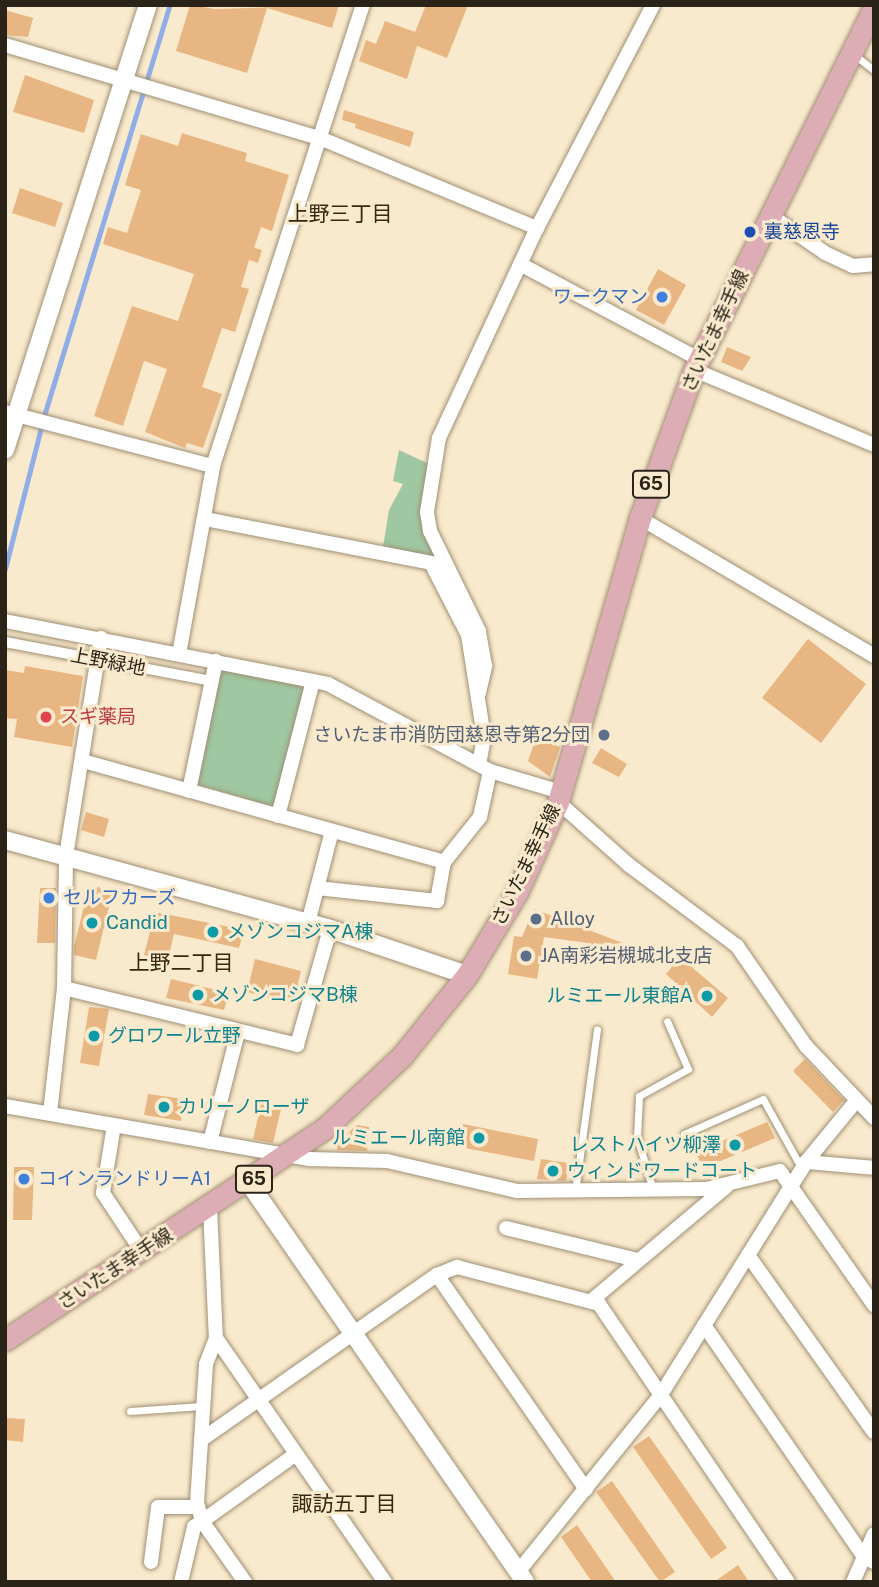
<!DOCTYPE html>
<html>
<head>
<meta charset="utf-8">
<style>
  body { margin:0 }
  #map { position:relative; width:879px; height:1587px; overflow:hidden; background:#faeacd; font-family:"Public Sans","Noto Sans JP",sans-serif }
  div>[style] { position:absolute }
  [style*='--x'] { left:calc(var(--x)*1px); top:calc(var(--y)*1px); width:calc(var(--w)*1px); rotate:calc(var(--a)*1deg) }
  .green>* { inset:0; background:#9fc7a1 }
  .stream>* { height:4.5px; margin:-2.25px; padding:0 2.25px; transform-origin:2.25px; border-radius:2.25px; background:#91ade6 }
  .building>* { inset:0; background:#e8b682 }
  .roads { filter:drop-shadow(0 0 2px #9e8f74) drop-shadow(0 0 2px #9e8f74) }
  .service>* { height:7px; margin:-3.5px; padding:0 3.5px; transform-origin:3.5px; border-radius:3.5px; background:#fff }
  .pedestrian>* { height:10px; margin:-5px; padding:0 5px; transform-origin:5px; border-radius:5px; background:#fff }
  .minor>* { height:14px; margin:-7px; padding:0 7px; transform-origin:7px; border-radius:7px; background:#fff }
  .tertiary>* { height:18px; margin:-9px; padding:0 9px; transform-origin:9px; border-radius:9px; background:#fff }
  .primary>* { height:21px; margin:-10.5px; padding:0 10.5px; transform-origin:10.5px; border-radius:10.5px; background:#ddadb5 }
  .dots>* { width:19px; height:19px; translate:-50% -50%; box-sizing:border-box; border:4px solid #faeacd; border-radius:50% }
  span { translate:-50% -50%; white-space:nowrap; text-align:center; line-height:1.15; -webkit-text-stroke:6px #faeacd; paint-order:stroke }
  .shield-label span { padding:2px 5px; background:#faeacd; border:2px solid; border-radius:5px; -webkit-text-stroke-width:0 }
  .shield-label { font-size:18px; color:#292318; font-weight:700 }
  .transit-label { font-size:19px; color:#164399 }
  .left { translate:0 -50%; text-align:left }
  .shop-label { font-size:19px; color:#366cbe }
  .right { translate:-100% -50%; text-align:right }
  .street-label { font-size:19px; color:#292318 }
  .health-label { font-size:19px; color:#be3a42 }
  .service-label { font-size:19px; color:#4e5e75 }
  .culture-label { font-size:19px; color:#0d838f }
  .neighbourhood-label { font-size:21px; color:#352911 }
  .frame { position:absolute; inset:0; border:7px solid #292318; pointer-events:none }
</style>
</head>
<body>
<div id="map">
  <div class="green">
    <i style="clip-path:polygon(399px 450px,429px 464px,422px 529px,436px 560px,383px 547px,389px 510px,403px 484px,393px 481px)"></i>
    <i style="clip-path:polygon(221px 670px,298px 684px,304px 690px,275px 803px,270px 806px,196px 784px)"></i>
  </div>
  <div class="stream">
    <i style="--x:5;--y:569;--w:158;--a:-75.7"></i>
    <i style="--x:44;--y:416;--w:430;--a:-73"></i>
  </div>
  <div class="building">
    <i style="clip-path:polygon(190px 5px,215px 9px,339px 5px,332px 28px,267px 8px,247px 73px,176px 51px)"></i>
    <i style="clip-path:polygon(426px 5px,468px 5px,447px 58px,417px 46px,407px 79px,359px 61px,366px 40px,376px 44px,385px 21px,415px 32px)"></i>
    <i style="clip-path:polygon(5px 10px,33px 18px,28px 37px,5px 35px)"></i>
    <i style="clip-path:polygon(25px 75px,94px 100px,84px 133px,13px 112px)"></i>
    <i style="clip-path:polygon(344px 110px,414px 132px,410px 147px,355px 128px,356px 124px,342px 120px)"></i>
    <i style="clip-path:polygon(182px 133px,247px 153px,245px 161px,289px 175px,272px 231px,261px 227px,254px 248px,262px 250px,258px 263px,249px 260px,241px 287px,249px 289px,235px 332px,222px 328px,202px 387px,222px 394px,203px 448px,187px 443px,185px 448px,145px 432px,167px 369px,144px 361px,123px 426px,94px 416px,132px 306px,178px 321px,194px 274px,103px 244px,108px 227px,127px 233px,141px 190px,125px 185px,141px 134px,178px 146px)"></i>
    <i style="clip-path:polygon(20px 188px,63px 203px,55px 227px,12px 213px)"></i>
    <i style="clip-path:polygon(658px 269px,686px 285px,664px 325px,636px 310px)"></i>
    <i style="clip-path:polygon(727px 347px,751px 357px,742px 371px,721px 362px)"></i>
    <i style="clip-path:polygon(808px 639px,866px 684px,821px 743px,762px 698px)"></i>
    <i style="clip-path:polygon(25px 666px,83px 676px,72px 747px,14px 737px,17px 719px,5px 718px,5px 670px,24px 673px)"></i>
    <i style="clip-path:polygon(536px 738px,560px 747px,550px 777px,528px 761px)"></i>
    <i style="clip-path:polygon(601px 748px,627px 764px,619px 777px,592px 763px)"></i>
    <i style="clip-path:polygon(86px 812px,109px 819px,104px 837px,81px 830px)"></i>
    <i style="clip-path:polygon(97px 887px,113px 890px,96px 960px,74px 955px,74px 947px,88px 890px,96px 892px)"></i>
    <i style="clip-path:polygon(40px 888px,56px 888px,55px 943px,37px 943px)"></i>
    <i style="clip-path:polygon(534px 909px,654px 955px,651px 965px,588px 943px,544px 937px,537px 979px,508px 974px,514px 936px,522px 937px)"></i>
    <i style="clip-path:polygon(155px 912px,244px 930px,239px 948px,174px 934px,166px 968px,156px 966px,158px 958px,144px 955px)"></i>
    <i style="clip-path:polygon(680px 957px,728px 998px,712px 1017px,666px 974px)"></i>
    <i style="clip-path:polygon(255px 959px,301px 971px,293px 1004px,247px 992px)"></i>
    <i style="clip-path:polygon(171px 979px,229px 993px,224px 1010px,166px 998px)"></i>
    <i style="clip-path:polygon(89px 1007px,109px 1009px,99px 1066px,80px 1063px)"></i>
    <i style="clip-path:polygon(805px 1059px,844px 1100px,833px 1112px,793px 1071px)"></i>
    <i style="clip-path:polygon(148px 1094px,184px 1099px,181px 1121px,144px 1115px)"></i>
    <i style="clip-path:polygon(261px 1104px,281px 1109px,273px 1143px,253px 1139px)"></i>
    <i style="clip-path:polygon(767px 1122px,775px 1138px,704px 1168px,700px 1162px,696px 1152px)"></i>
    <i style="clip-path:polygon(463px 1124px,538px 1139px,534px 1161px,459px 1147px)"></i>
    <i style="clip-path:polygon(357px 1125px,369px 1127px,367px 1151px,337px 1150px,338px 1141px)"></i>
    <i style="clip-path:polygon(541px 1159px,569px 1163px,566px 1181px,537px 1179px)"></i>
    <i style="clip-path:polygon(14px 1167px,34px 1167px,32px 1220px,13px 1220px)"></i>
    <i style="clip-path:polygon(5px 1418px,25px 1419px,23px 1442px,5px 1440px)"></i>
    <i style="clip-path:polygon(649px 1436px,727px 1548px,711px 1559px,633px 1447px)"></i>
    <i style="clip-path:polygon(612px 1481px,675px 1572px,660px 1582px,596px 1492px)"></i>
    <i style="clip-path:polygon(577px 1525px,616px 1582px,592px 1582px,561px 1537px)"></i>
    <i style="clip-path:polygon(738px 1565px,749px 1582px,714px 1582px)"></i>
  </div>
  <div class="roads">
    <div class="service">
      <i style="--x:852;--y:53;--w:28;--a:38"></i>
      <i style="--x:684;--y:1134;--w:86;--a:-23.9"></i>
      <i style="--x:763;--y:1099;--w:80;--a:60.9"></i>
      <i style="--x:653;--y:1190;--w:55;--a:-106.8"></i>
      <i style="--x:637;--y:1137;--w:41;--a:-87.2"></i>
      <i style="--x:639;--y:1096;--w:56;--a:-28.9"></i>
      <i style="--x:688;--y:1069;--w:52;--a:-113.6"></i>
      <i style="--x:575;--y:1192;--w:164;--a:-82.3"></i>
      <i style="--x:130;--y:1411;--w:72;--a:-4"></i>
    </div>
    <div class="pedestrian">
      <i style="--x:5;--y:642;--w:211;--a:10.7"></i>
    </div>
    <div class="minor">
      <i style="--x:5;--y:45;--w:331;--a:16.5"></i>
      <i style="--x:322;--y:139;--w:233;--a:22.5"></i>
      <i style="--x:770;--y:215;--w:67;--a:34.6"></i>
      <i style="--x:825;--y:253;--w:31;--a:25"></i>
      <i style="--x:853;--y:266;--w:21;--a:-5"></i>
      <i style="--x:520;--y:264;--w:203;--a:28"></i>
      <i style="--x:694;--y:370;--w:195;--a:22.6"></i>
      <i style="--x:5;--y:412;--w:215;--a:14.6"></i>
      <i style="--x:640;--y:518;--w:272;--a:30.5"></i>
      <i style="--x:205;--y:519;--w:230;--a:11"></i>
      <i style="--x:431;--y:563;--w:81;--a:62.8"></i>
      <i style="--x:468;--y:635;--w:103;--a:81.1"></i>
      <i style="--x:484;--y:737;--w:28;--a:100"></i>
      <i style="--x:5;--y:621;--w:329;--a:11"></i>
      <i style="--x:328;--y:684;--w:184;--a:28.2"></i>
      <i style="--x:490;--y:771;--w:74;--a:16.5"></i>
      <i style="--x:179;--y:654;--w:191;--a:-79.7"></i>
      <i style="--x:213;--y:466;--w:485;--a:-72"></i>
      <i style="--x:479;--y:693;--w:28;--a:-77"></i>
      <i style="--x:485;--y:666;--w:36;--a:-100"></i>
      <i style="--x:479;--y:631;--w:111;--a:-116.1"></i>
      <i style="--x:430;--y:531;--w:19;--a:-99"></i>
      <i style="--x:427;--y:512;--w:75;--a:-80.8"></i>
      <i style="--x:439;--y:438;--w:232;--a:-65"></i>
      <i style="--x:537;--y:228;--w:251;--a:-62.5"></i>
      <i style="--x:83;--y:761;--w:375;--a:15.6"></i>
      <i style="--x:189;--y:791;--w:133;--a:-78.3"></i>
      <i style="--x:558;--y:802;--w:95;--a:41.6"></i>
      <i style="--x:629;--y:865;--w:135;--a:36.9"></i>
      <i style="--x:737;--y:946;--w:121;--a:55.4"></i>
      <i style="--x:806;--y:1046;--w:99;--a:46.6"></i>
      <i style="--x:278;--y:816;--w:139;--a:-75.5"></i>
      <i style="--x:317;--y:888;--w:121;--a:6.2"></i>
      <i style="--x:437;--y:901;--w:40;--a:-80"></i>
      <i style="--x:444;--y:862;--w:58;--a:-51.3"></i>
      <i style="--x:480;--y:817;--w:47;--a:-77.7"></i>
      <i style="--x:308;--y:923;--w:95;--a:-75.4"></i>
      <i style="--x:64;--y:988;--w:240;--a:13.7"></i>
      <i style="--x:297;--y:1045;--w:121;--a:-74.1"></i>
      <i style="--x:5;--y:1106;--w:309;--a:9.9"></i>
      <i style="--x:309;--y:1159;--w:78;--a:1.5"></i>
      <i style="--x:387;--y:1161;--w:133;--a:13"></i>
      <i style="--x:517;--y:1191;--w:189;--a:-0.6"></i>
      <i style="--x:706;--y:1189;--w:76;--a:-13.7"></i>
      <i style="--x:780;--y:1171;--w:164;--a:55"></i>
      <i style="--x:50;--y:1113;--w:126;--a:-83.6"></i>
      <i style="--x:64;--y:988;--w:132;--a:-89.1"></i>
      <i style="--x:66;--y:856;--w:221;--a:-80.9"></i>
      <i style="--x:114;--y:1125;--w:69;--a:99.2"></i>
      <i style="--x:103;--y:1193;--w:71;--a:56.5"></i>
      <i style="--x:210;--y:1142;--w:114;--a:-75.7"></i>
      <i style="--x:806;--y:1162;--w:80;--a:-50.6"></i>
      <i style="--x:210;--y:1208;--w:130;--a:87.4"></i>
      <i style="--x:216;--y:1338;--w:28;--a:111"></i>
      <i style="--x:206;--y:1364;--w:139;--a:93.7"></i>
      <i style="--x:197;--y:1503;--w:19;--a:74"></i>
      <i style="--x:202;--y:1521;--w:75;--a:54.8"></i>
      <i style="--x:506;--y:1228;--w:135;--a:13.7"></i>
      <i style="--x:748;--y:1255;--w:217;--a:54.6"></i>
      <i style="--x:437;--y:1275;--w:261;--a:55.2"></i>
      <i style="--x:591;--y:1301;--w:177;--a:-40.2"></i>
      <i style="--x:704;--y:1325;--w:282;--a:55.4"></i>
      <i style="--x:864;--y:1557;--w:11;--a:27"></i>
      <i style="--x:216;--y:1338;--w:297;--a:55.3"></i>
      <i style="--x:201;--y:1440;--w:288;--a:-35"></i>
      <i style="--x:437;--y:1275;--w:22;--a:-22"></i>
      <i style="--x:457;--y:1267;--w:147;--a:14.6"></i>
      <i style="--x:599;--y:1304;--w:336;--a:55.8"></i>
      <i style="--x:151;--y:1562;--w:55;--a:-82.7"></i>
      <i style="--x:158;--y:1507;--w:40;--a:0"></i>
      <i style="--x:518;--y:1572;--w:226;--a:-51.1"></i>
      <i style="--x:660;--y:1396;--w:276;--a:-58"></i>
      <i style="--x:806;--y:1162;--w:68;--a:5"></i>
      <i style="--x:181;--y:1582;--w:57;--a:-76.7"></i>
      <i style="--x:194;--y:1527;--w:125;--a:-35.6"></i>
      <i style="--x:853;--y:1582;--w:52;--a:-66.4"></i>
    </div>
    <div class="tertiary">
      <i style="--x:5;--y:450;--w:467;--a:-72.2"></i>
      <i style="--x:5;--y:840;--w:337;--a:15.3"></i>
      <i style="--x:330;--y:929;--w:145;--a:18.6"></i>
      <i style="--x:249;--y:1183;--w:485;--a:55.3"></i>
    </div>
    <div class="primary">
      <i style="--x:5;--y:1340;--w:382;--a:-33.5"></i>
      <i style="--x:324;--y:1129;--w:107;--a:-43.1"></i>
      <i style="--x:402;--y:1056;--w:104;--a:-51.3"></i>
      <i style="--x:467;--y:975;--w:97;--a:-58.9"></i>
      <i style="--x:517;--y:892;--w:99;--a:-65.5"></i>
      <i style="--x:558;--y:802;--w:296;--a:-73.9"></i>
      <i style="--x:640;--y:518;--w:158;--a:-70"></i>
      <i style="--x:694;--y:370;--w:405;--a:-63.6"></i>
    </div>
  </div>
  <div class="dots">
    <i style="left:750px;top:232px;background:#1a4fb4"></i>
    <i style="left:662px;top:297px;background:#3f7fe0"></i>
    <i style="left:46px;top:717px;background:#e0444e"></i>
    <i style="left:604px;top:735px;background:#5c6f8a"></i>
    <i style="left:49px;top:898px;background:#3f7fe0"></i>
    <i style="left:536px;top:919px;background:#5c6f8a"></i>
    <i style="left:92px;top:923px;background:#0f9aa8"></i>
    <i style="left:213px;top:932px;background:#0f9aa8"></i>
    <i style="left:526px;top:956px;background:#5c6f8a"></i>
    <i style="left:198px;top:995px;background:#0f9aa8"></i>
    <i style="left:707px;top:996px;background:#0f9aa8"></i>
    <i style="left:94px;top:1036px;background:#0f9aa8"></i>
    <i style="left:164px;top:1107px;background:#0f9aa8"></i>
    <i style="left:479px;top:1138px;background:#0f9aa8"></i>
    <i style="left:735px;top:1145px;background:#0f9aa8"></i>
    <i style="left:553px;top:1171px;background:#0f9aa8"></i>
    <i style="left:24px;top:1179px;background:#3f7fe0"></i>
  </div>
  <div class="shield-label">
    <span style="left:651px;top:484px">65</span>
    <span style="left:254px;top:1179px">65</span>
  </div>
  <div class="transit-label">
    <span class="left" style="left:764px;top:232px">裏慈恩寺</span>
  </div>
  <div class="shop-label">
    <span class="right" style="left:648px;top:297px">ワークマン</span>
    <span class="left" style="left:63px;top:898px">セルフカーズ</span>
    <span class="left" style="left:38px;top:1179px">コインランドリーA1</span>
  </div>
  <div class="street-label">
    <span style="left:715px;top:331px;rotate:-65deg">さいたま幸手線</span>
    <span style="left:108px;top:662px;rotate:11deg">上野緑地</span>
    <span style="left:526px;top:865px;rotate:-64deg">さいたま幸手線</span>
    <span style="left:115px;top:1269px;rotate:-33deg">さいたま幸手線</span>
  </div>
  <div class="health-label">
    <span class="left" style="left:60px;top:717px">スギ薬局</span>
  </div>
  <div class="service-label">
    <span class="right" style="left:590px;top:735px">さいたま市消防団慈恩寺第2分団</span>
    <span class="left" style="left:550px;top:919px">Alloy</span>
    <span class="left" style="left:540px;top:956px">JA南彩岩槻城北支店</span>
  </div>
  <div class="culture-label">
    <span class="left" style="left:106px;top:923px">Candid</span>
    <span class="left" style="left:227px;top:932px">メゾンコジマA棟</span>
    <span class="left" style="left:212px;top:995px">メゾンコジマB棟</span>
    <span class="right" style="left:693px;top:996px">ルミエール東館A</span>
    <span class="left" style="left:108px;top:1036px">グロワール立野</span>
    <span class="left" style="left:178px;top:1107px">カリーノローザ</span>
    <span class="right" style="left:465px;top:1138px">ルミエール南館</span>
    <span class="right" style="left:721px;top:1145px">レストハイツ柳澤</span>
    <span class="left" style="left:567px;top:1171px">ウィンドワードコート</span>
  </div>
  <div class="neighbourhood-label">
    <span style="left:340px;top:214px">上野三丁目</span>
    <span style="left:181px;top:963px">上野二丁目</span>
    <span style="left:344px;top:1504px">諏訪五丁目</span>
  </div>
  <div class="frame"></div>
</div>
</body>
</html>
